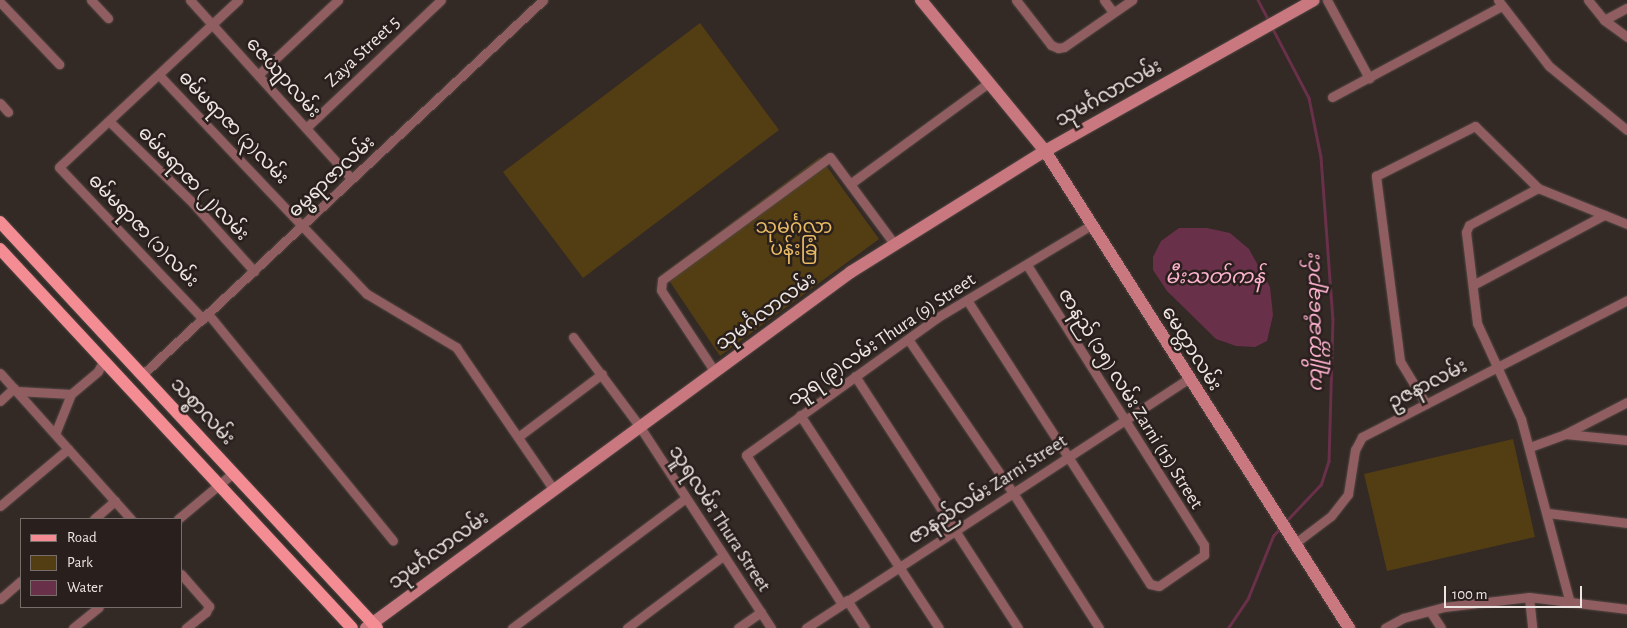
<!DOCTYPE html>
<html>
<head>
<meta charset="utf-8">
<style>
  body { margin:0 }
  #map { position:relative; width:1627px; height:628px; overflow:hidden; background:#332925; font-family:"Alegreya Sans","Noto Sans Myanmar",sans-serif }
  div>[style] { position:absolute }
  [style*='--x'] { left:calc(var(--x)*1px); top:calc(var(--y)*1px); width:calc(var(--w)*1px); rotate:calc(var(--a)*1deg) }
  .green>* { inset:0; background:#533e14 }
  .water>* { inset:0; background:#69304a }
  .stream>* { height:2.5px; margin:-1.25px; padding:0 1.25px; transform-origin:1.25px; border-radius:1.25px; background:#69304a }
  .roads { filter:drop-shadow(0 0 1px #514743) drop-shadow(0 0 1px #514743) }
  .minor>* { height:9px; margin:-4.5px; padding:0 4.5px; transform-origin:4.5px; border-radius:4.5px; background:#905d60 }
  .secondary>* { height:12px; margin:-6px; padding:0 6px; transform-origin:6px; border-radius:6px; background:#c8787e }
  .primary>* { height:12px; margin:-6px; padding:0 6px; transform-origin:6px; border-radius:6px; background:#f48c94 }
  span { translate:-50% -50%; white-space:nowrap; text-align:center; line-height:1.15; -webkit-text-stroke:5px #291f1c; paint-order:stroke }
  .street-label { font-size:19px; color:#ece5e2 }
  .park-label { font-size:19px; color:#e7ba63 }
  .water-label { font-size:20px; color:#fdb2d0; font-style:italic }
  .legend { position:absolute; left:20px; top:518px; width:162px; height:90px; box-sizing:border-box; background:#291f1c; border:1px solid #776e6b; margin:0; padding:6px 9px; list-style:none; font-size:15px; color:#ece5e2 }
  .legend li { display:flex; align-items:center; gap:10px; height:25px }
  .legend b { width:25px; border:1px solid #776e6b }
  .scale { position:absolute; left:1444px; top:586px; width:138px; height:22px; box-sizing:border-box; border:2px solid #ece5e2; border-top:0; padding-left:6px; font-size:15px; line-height:18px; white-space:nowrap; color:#ece5e2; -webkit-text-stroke:4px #291f1c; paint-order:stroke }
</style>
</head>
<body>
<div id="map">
  <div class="green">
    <i style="clip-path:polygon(700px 23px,779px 130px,583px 278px,503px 172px)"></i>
    <i style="clip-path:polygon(820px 157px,879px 239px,720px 356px,664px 273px)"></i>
    <i style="clip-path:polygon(1513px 439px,1535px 537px,1387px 571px,1364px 474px)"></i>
  </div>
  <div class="water">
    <i style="clip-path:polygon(1179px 228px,1207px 228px,1230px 233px,1249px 249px,1270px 287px,1273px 315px,1267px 341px,1255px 347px,1236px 346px,1216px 339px,1167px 291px,1153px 270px,1153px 257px,1161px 241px)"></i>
  </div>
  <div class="stream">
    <i style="--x:1258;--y:0;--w:24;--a:62"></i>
    <i style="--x:1273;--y:29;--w:78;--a:62.4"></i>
    <i style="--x:1309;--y:98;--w:60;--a:78.5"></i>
    <i style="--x:1321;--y:157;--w:162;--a:85.8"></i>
    <i style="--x:1333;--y:319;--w:142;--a:91.6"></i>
    <i style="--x:1329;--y:461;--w:25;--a:108"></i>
    <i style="--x:1321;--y:485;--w:51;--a:133.4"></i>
    <i style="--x:1228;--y:628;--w:36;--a:-56"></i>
    <i style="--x:1248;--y:598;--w:67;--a:-68"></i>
    <i style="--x:1273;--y:536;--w:11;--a:-49"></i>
  </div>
  <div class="roads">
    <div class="minor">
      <i style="--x:91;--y:0;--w:25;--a:47"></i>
      <i style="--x:190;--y:0;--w:241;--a:47.9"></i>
      <i style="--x:1016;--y:0;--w:57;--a:52.1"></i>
      <i style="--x:1051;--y:45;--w:8;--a:23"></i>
      <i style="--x:1058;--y:48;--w:6;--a:-9"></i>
      <i style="--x:1064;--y:47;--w:83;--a:-34.7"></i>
      <i style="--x:1104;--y:0;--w:15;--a:53"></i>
      <i style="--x:1327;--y:0;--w:89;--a:61.7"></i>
      <i style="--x:1498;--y:0;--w:83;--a:52.3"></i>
      <i style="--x:1549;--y:66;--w:101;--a:39.4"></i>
      <i style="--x:1588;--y:0;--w:26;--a:51"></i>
      <i style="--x:1604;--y:20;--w:29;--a:36"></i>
      <i style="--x:0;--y:2;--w:86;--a:46.4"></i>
      <i style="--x:1604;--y:20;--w:26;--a:-28"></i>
      <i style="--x:159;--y:75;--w:302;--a:46.5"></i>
      <i style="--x:367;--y:294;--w:104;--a:30.8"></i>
      <i style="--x:456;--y:347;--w:173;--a:55.6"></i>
      <i style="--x:258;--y:75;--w:110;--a:-43.2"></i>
      <i style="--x:1332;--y:97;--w:193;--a:-28.2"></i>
      <i style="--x:0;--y:103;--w:12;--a:48"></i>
      <i style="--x:109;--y:121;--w:113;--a:44.3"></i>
      <i style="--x:190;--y:200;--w:96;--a:48"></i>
      <i style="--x:306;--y:128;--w:186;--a:-43.5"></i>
      <i style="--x:850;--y:184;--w:171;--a:-36.2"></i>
      <i style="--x:1538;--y:188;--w:78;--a:151.8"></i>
      <i style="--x:1469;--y:225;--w:8;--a:113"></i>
      <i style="--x:1466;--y:232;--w:92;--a:83.1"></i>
      <i style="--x:1477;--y:323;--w:106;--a:65.4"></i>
      <i style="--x:1521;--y:419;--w:187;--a:75.1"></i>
      <i style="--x:1473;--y:285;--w:149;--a:-28.1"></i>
      <i style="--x:967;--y:300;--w:338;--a:57.2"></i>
      <i style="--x:1150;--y:584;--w:9;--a:13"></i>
      <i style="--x:1159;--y:586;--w:55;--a:-34.6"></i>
      <i style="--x:1204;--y:555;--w:10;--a:-90"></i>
      <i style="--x:1204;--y:545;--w:331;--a:-122.3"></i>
      <i style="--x:209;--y:315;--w:291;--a:50.8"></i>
      <i style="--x:203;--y:319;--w:209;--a:-133.5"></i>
      <i style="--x:59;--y:167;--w:245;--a:-43"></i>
      <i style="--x:573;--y:337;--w:112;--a:53.3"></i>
      <i style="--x:640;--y:427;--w:240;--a:56.9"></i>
      <i style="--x:908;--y:339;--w:186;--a:55.7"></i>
      <i style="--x:1013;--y:493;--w:160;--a:57.5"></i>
      <i style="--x:715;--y:372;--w:98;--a:-123.4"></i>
      <i style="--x:661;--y:290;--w:10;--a:-84"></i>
      <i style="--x:662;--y:280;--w:208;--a:-36.2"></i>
      <i style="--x:830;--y:157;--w:109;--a:53.5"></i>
      <i style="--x:0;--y:373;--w:196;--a:48.1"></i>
      <i style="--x:142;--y:375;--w:549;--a:-43.08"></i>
      <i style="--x:855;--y:376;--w:300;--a:57.1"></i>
      <i style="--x:17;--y:391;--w:54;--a:3.2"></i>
      <i style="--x:71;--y:394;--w:35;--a:-40"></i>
      <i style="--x:98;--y:371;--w:13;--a:-61"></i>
      <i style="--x:0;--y:401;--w:19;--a:-43"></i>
      <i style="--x:1426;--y:404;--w:50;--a:-121.2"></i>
      <i style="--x:1400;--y:361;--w:187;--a:-97.4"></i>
      <i style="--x:1376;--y:176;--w:111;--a:-26.8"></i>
      <i style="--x:1475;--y:126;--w:88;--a:44.5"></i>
      <i style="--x:1538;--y:188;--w:96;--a:22"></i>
      <i style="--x:800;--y:415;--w:254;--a:56.9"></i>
      <i style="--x:55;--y:434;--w:43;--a:-68.2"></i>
      <i style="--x:1565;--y:434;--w:62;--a:5.5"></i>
      <i style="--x:518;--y:437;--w:105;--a:-36.9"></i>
      <i style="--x:1530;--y:447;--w:37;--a:-20"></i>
      <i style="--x:1565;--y:434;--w:70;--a:-27.3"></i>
      <i style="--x:0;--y:506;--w:89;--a:-40"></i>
      <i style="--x:1548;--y:513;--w:80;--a:7.2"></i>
      <i style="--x:94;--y:519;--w:28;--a:-41"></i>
      <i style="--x:178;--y:519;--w:72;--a:-39.9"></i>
      <i style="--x:1294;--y:544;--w:46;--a:-37.1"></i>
      <i style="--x:1331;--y:516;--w:28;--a:-52"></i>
      <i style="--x:1348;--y:494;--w:45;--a:-81"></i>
      <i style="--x:1355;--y:450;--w:15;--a:-62"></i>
      <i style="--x:1362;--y:437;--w:298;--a:-27.3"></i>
      <i style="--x:181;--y:574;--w:43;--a:48.8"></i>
      <i style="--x:209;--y:606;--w:7;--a:117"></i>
      <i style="--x:206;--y:612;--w:26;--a:141"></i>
      <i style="--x:1529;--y:597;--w:31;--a:84"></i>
      <i style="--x:0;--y:599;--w:28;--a:-41"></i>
      <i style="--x:847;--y:600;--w:33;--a:57"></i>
      <i style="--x:842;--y:604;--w:177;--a:-122.8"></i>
      <i style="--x:746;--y:455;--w:236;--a:-35.7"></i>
      <i style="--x:938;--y:317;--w:179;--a:-31"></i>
      <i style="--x:1430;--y:611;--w:20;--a:57"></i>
      <i style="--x:73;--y:628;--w:33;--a:-39"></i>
      <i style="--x:512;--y:628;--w:217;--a:-36.8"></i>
      <i style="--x:627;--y:628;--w:120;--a:-36.9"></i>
      <i style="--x:738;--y:628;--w:28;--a:-35"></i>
      <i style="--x:806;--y:628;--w:456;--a:-33.1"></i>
      <i style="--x:1385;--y:628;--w:21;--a:-29"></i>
      <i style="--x:1403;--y:618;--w:42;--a:-15"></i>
      <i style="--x:1444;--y:607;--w:86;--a:-6.7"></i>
      <i style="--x:1529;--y:597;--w:99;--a:7"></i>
    </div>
    <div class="secondary">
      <i style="--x:921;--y:0;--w:195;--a:50.6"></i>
      <i style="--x:1045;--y:151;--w:566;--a:57.49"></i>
      <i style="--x:366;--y:628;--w:602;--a:-36.28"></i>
      <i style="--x:851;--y:272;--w:229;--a:-32"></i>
      <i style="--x:1045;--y:151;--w:308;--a:-29.3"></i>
    </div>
    <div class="primary">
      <i style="--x:0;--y:222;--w:554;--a:47.12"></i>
      <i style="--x:0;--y:249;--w:517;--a:47.12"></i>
    </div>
  </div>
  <div class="street-label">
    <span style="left:363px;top:52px;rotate:-43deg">Zaya Street 5</span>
    <span style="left:283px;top:78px;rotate:48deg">ဇေယျာလမ်း</span>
    <span style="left:1109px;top:94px;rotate:-29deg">သုမင်္ဂလာလမ်း</span>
    <span style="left:233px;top:128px;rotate:46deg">ဓမ်မရာဇာ (၃)လမ်း</span>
    <span style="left:332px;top:177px;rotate:-43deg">ဓမ္မရာဇာလမ်း</span>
    <span style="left:193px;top:184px;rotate:46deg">ဓမ်မရာဇာ (၂)လမ်း</span>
    <span style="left:143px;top:231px;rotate:46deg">ဓမ်မရာဇာ (၁)လမ်း</span>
    <span style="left:766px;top:312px;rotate:-36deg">သုမင်္ဂလာလမ်း</span>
    <span style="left:882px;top:340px;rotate:-34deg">သူရ (၉)လမ်း Thura (9) Street</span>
    <span style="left:1191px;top:349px;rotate:58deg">မေတ္တာလမ်း</span>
    <span style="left:1428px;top:385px;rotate:-27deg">ဥဇနာလမ်း</span>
    <span style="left:1130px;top:399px;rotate:58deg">ဇာနည် (၁၅) လမ်း Zarni (15) Street</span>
    <span style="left:202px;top:412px;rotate:47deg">သစ္စာလမ်း</span>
    <span style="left:988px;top:490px;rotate:-33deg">ဇာနည်လမ်း Zarni Street</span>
    <span style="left:719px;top:519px;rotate:57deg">သူရလမ်း Thura Street</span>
    <span style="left:439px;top:551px;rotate:-36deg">သုမင်္ဂလာလမ်း</span>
  </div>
  <div class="park-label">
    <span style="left:794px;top:239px">သုမင်္ဂလာ<br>ပန်းခြံ</span>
  </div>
  <div class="water-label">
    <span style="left:1215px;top:277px">မီးသတ်ကန်</span>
    <span style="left:1315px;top:323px;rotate:-91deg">ကျိုက္ကဆံချောင်း</span>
  </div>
  <ul class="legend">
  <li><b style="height:6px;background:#f48c94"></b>Road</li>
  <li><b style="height:14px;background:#533e14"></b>Park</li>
  <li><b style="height:14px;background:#69304a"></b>Water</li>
  </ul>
  <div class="scale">100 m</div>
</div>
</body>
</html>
